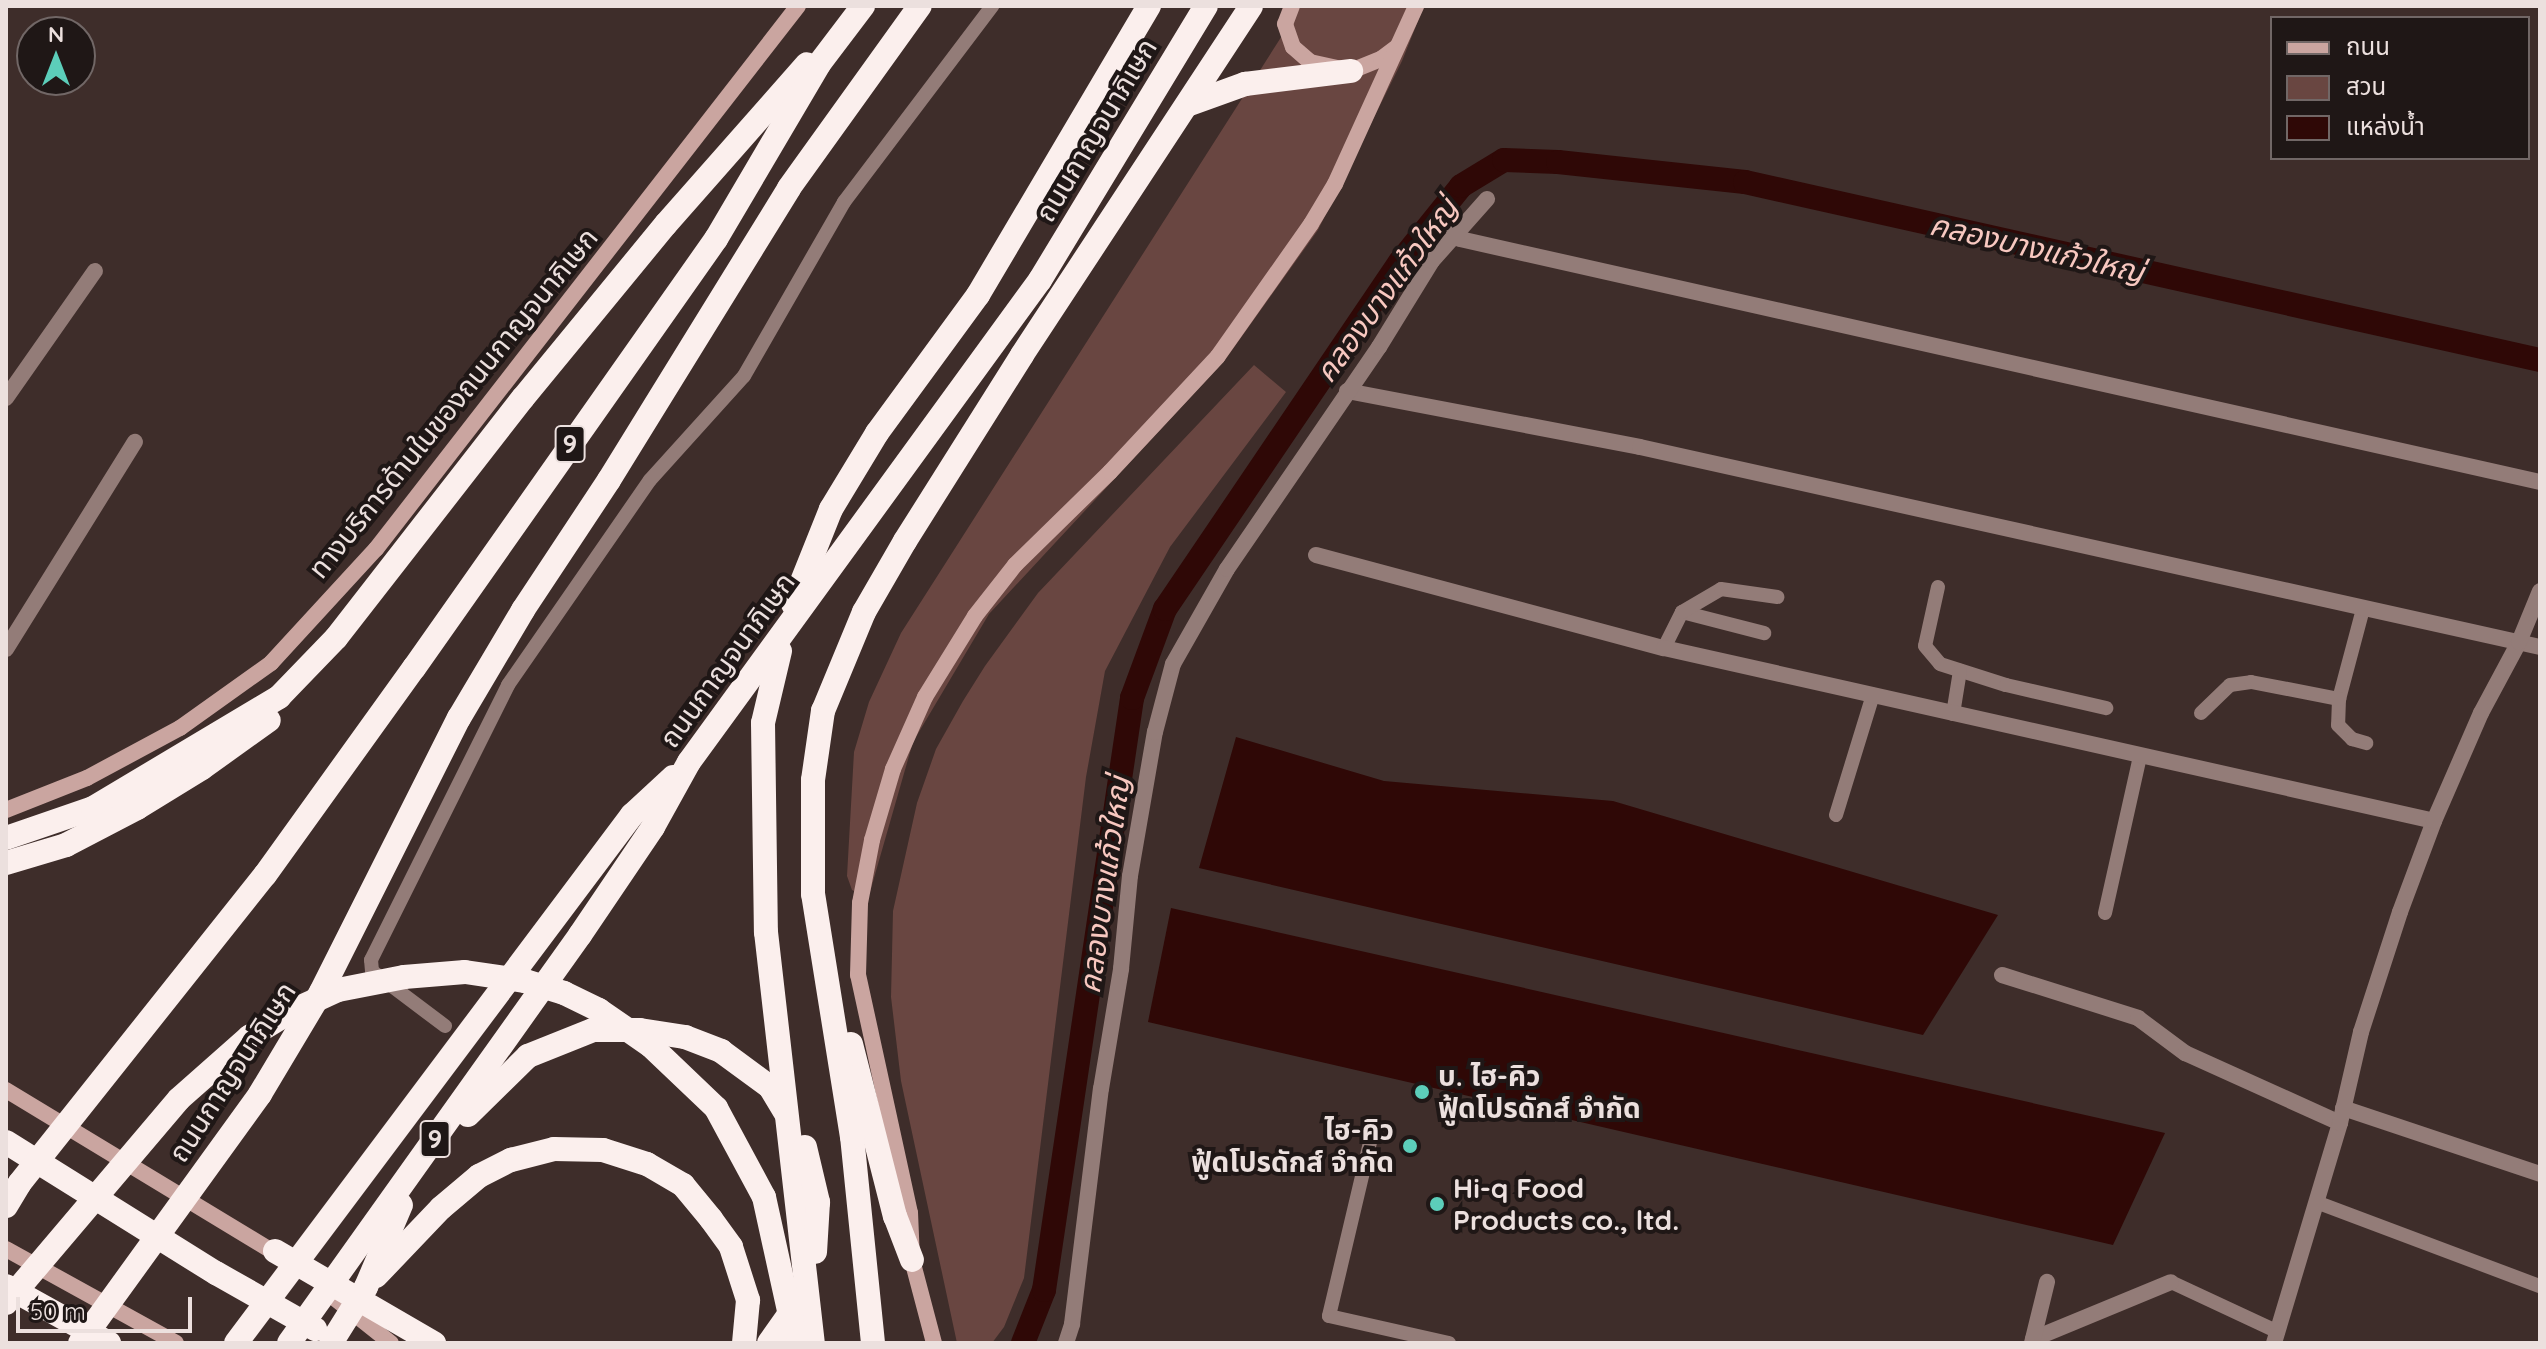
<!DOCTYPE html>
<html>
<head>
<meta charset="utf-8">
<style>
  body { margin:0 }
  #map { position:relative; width:2546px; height:1349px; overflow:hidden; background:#3e2d2a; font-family:Quicksand,"Noto Sans Thai",sans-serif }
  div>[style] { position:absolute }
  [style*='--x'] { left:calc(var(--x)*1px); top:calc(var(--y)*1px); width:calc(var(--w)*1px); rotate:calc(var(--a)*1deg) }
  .green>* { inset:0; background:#694641 }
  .water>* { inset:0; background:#2f0806 }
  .canal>* { height:24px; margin:-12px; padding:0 12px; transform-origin:12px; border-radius:12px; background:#2f0806 }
  .service>* { height:14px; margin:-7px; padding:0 7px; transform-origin:7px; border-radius:7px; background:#937c78 }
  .minor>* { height:16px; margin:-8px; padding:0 8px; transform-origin:8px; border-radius:8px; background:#937c78 }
  .secondary>* { height:16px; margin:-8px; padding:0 8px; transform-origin:8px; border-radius:8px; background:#caa5a0 }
  .motorway>* { height:24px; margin:-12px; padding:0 12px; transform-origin:12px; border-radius:12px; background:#fbefed }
  .dots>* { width:22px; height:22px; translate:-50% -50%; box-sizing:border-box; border:4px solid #1f1716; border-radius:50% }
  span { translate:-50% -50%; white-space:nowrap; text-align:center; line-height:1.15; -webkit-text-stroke:8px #1f1716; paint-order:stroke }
  .shield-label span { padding:2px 6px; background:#1f1716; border:2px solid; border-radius:6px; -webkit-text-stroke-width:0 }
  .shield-label { font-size:26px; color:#ece0de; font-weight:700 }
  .street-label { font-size:28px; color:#ece0de }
  .poi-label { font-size:28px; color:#ece0de; font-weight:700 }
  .left { translate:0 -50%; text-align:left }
  .right { translate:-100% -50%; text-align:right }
  .water-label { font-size:30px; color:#f8c8c0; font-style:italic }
  .frame { position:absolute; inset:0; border:8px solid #ece0de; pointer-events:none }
  .legend { position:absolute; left:2270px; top:16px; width:260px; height:144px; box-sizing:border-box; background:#1f1716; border:2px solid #716766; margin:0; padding:10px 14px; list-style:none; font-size:24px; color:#ece0de }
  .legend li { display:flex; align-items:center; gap:16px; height:40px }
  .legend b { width:40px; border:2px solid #716766 }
  .north { position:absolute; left:16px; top:16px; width:80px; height:80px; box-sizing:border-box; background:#1f1716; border:2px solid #716766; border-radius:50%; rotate:0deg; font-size:22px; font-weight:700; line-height:32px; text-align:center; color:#ece0de }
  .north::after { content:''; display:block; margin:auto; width:28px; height:36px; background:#5cceba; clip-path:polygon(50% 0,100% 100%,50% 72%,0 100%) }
  .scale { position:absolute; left:16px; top:1297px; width:176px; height:36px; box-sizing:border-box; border:4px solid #ece0de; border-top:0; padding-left:10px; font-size:24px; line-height:28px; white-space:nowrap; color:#ece0de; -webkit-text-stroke:6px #1f1716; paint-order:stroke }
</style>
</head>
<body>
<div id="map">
  <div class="green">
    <i style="clip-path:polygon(1301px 6px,1424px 6px,1402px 61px,1318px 230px,1225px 360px,989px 614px,913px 742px,870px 892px,864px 896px,852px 890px,847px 876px,854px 752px,869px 702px,901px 633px)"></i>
    <i style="clip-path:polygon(1254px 365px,1286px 392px,1170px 547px,1105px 671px,1086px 777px,1024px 1278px,1004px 1327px,992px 1343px,957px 1343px,901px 1081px,891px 997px,893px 911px,917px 803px,936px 749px,963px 701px,985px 666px,1038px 593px)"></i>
  </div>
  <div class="water">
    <i style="clip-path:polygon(1236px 737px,1384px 781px,1613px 801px,1998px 915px,1923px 1035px,1199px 868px)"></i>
    <i style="clip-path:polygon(1171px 908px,2165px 1133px,2113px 1245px,1148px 1022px)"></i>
  </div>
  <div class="canal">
    <i style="--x:1023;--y:1343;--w:57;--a:-68.4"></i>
    <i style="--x:1044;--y:1290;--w:599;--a:-81.54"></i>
    <i style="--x:1132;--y:698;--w:95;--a:-69.7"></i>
    <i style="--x:1165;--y:609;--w:419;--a:-55.9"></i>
    <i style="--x:1400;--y:262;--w:97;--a:-51.2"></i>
    <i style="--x:1461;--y:186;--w:50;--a:-31.2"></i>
    <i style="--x:1504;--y:160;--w:54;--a:2.1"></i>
    <i style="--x:1558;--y:162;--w:188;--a:6.1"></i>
    <i style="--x:1745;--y:182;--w:815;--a:12.62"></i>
  </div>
  <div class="service">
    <i style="--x:1938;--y:587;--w:60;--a:102.4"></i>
    <i style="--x:1925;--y:646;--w:23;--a:50"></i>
    <i style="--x:1940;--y:664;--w:69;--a:17.7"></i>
    <i style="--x:2006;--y:685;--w:103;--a:13"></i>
    <i style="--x:2363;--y:609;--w:93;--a:104.9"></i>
    <i style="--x:2339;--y:699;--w:26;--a:92"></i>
    <i style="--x:2338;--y:725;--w:20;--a:45"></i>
    <i style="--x:2352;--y:739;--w:15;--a:16"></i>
    <i style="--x:1682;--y:612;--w:85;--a:14.4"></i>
    <i style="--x:1664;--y:648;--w:40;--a:-63.4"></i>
    <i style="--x:1682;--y:612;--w:45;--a:-30.5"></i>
    <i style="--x:1721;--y:589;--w:57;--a:8.1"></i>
    <i style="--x:2201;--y:713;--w:40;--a:-44"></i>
    <i style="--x:2230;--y:685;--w:21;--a:-8"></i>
    <i style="--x:2251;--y:682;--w:90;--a:10.9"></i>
    <i style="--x:1953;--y:714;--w:44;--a:-80.8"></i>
    <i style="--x:1836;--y:815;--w:126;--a:-72.9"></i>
    <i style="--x:2105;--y:913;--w:160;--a:-77.4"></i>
    <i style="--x:445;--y:1026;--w:91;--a:-143"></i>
    <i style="--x:372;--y:971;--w:11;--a:-95"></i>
    <i style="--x:371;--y:960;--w:307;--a:-63.5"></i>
    <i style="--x:508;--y:685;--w:249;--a:-55.3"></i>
    <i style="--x:650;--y:480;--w:140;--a:-47.9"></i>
    <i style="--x:744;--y:376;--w:201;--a:-60.1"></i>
    <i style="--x:844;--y:202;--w:246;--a:-52.9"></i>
    <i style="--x:1372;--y:1134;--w:187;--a:103.3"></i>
    <i style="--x:1329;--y:1316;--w:123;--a:12.7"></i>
    <i style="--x:2316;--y:1202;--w:239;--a:20.6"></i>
    <i style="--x:2171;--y:1282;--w:118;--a:25"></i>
  </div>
  <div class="minor">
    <i style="--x:1454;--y:233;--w:8;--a:45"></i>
    <i style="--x:1460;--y:239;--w:1107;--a:12.68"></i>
    <i style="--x:1347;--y:391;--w:298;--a:10.8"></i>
    <i style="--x:1640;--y:447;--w:922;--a:12.53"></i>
    <i style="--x:6;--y:398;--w:155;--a:-55"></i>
    <i style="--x:1316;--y:555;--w:360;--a:15"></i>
    <i style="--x:1664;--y:648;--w:789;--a:12.66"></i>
    <i style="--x:6;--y:649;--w:244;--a:-58.1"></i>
    <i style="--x:2002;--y:975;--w:143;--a:17.5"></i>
    <i style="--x:2138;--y:1018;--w:59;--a:36.7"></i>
    <i style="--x:2185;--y:1053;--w:170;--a:24.3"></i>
    <i style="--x:2343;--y:1108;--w:208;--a:18.5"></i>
    <i style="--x:2033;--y:1339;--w:149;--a:-22.4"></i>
    <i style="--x:1066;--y:1343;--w:20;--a:-72"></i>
    <i style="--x:1072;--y:1324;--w:237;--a:-83"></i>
    <i style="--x:1101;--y:1089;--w:122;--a:-80.5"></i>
    <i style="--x:1121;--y:969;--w:93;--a:-84.5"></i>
    <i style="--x:1130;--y:876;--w:146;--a:-80.2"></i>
    <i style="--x:1155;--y:732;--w:70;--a:-75.2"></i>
    <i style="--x:1173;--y:664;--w:109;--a:-60.4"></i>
    <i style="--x:1227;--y:569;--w:269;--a:-55.6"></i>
    <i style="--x:1379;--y:347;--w:101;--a:-58.4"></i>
    <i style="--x:1432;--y:261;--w:83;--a:-48.4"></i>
    <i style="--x:2032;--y:1343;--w:63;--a:-76.2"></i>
    <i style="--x:2274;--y:1343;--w:230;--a:-73.3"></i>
    <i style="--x:2340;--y:1123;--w:93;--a:-77"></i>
    <i style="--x:2361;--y:1032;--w:126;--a:-72"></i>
    <i style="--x:2400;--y:912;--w:97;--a:-69.5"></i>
    <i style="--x:2434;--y:821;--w:118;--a:-66.5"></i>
    <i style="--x:2481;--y:713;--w:81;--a:-61.8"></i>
    <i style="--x:2519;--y:642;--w:55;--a:-67.6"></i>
  </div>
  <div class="secondary">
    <i style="--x:1292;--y:6;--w:19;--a:111"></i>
    <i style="--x:1285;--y:24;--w:24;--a:71"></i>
    <i style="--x:1293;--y:47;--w:23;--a:41"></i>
    <i style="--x:1310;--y:62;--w:42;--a:12.4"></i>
    <i style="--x:1351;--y:71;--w:32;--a:-22"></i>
    <i style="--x:1381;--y:59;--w:20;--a:-37"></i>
    <i style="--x:6;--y:810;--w:87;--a:-21.6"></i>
    <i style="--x:87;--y:778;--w:106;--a:-28.3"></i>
    <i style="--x:180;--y:728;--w:112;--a:-35.5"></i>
    <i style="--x:271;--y:663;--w:155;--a:-47.4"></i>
    <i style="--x:376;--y:549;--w:688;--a:-52.15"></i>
    <i style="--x:6;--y:1090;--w:324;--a:31.2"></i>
    <i style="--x:6;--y:1249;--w:194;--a:28.9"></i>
    <i style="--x:323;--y:1289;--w:87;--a:38.5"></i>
    <i style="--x:934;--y:1343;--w:86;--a:-104.8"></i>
    <i style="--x:912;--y:1260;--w:47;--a:-92.4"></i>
    <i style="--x:910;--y:1213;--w:244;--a:-102.3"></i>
    <i style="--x:858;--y:975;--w:72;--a:-88.4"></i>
    <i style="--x:860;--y:903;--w:64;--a:-79.2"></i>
    <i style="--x:872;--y:840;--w:74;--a:-73.5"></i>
    <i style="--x:893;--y:769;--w:79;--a:-66"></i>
    <i style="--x:925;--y:697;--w:95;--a:-58.3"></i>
    <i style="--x:975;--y:616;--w:65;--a:-51.9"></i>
    <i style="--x:1015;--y:565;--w:133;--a:-44.4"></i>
    <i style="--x:1110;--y:472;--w:158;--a:-47"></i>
    <i style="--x:1218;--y:356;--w:161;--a:-54.8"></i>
    <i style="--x:1311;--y:224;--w:47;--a:-59"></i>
    <i style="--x:1335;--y:184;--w:196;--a:-65.5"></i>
  </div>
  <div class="motorway">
    <i style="--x:1187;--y:105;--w:62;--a:-19.9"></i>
    <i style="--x:1245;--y:84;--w:107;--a:-7"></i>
    <i style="--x:793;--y:604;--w:102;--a:-68.2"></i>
    <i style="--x:831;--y:509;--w:89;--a:-58.8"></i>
    <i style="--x:877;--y:433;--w:171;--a:-53.8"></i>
    <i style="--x:978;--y:295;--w:336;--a:-59.4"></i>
    <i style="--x:780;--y:651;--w:74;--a:103.3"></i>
    <i style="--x:763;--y:723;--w:209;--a:89.2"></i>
    <i style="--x:766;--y:932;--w:414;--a:83.5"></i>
    <i style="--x:6;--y:838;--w:92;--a:-19"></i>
    <i style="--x:93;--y:808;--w:217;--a:-30.8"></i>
    <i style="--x:279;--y:697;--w:82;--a:-46"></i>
    <i style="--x:336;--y:638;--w:304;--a:-52.1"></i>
    <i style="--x:523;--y:398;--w:225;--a:-50.6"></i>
    <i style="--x:666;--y:224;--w:213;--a:-48.6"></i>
    <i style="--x:6;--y:863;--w:63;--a:-16.7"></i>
    <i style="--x:66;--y:845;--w:80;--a:-27.5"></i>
    <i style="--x:137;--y:808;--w:76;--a:-31.6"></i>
    <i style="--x:202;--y:768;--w:82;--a:-35.6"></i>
    <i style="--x:851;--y:1044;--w:178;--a:75.7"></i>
    <i style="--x:895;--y:1216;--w:47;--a:68.9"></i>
    <i style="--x:468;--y:1115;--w:84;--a:-44.5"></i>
    <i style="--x:528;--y:1056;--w:70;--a:-21.8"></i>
    <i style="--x:593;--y:1030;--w:47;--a:0"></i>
    <i style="--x:640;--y:1030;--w:46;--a:8.8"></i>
    <i style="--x:685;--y:1037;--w:39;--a:21"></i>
    <i style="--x:721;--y:1051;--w:61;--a:36.3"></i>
    <i style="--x:770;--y:1087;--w:29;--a:59"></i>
    <i style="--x:6;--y:1142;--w:248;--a:32"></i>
    <i style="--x:216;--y:1273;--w:114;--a:29.5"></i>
    <i style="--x:805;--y:1147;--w:57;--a:76.7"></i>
    <i style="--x:818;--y:1202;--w:50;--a:93.4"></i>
    <i style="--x:6;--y:1206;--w:26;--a:-59"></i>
    <i style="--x:19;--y:1184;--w:395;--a:-51.5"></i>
    <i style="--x:265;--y:875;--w:255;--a:-54.3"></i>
    <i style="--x:414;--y:668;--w:525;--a:-54.86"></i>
    <i style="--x:716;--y:239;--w:203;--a:-59.5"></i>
    <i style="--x:819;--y:64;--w:73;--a:-52.8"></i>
    <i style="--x:275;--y:1251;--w:184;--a:30.1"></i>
    <i style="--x:376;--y:1276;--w:94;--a:-46.3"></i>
    <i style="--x:441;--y:1208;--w:50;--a:-40.1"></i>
    <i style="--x:479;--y:1176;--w:36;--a:-27"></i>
    <i style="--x:511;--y:1160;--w:44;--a:-14.3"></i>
    <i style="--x:554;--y:1149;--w:49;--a:1.2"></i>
    <i style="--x:603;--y:1150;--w:46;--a:17.7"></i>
    <i style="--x:647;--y:1164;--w:42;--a:30.3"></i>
    <i style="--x:683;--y:1185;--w:44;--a:50.5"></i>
    <i style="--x:711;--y:1219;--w:34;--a:54"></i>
    <i style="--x:731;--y:1247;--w:56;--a:72.2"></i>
    <i style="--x:748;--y:1300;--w:43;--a:95.3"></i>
    <i style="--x:6;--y:1286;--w:118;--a:29"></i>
    <i style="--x:6;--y:1303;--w:267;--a:-49.7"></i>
    <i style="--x:179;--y:1099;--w:94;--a:-41.5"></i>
    <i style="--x:249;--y:1037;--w:48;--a:-31.4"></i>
    <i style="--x:290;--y:1012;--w:53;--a:-24.6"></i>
    <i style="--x:338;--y:990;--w:67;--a:-11.1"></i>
    <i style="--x:404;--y:977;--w:61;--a:-4.7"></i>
    <i style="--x:465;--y:972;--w:61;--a:8.5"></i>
    <i style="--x:525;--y:981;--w:41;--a:17.1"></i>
    <i style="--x:564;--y:993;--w:39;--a:26"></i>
    <i style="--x:599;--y:1010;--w:63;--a:34.7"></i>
    <i style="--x:651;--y:1046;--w:90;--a:43.6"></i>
    <i style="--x:716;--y:1108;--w:101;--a:61.7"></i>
    <i style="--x:764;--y:1197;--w:149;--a:77.6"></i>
    <i style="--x:80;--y:1343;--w:307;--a:-54.1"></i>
    <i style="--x:260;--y:1094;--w:119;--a:-59.1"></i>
    <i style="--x:321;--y:992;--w:307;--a:-63.3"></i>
    <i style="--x:459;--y:718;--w:126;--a:-59.3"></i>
    <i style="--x:523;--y:610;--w:156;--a:-56.5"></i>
    <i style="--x:609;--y:480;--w:343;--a:-58.3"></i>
    <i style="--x:789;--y:188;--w:224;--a:-54.3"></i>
    <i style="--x:236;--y:1343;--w:660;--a:-53.13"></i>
    <i style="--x:632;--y:815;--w:56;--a:-42.8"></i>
    <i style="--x:289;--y:1343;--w:501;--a:-54.5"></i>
    <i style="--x:580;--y:935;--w:130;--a:-55.9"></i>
    <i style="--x:653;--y:827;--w:74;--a:-61"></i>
    <i style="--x:689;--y:762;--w:596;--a:-53.94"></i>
    <i style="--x:1040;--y:280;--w:320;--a:-58.8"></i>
    <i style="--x:331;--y:1343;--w:66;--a:-58"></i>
    <i style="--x:366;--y:1287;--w:89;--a:-66.9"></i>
    <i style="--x:769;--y:1343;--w:42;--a:-54.8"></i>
    <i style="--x:873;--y:1343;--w:207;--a:-95.8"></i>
    <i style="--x:852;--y:1137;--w:246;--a:-99.1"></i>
    <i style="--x:813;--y:894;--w:114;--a:-90"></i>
    <i style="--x:813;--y:780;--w:70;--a:-81.8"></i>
    <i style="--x:823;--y:711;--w:107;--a:-67.5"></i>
    <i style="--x:864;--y:612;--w:82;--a:-60"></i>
    <i style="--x:905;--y:541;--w:220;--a:-57.8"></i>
    <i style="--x:1022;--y:355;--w:417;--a:-56.7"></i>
  </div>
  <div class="dots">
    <i style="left:1422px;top:1092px;background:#5cceba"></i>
    <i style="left:1410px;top:1146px;background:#5cceba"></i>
    <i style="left:1437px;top:1204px;background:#5cceba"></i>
  </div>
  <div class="shield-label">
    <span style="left:570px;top:444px">9</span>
    <span style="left:435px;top:1139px">9</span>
  </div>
  <div class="street-label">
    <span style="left:1096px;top:130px;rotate:-59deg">ถนนกาญจนาภิเษก</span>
    <span style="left:453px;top:403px;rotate:-51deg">ทางบริการด้านในของถนนกาญจนาภิเษก</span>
    <span style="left:727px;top:660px;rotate:-54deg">ถนนกาญจนาภิเษก</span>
    <span style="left:232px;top:1072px;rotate:-57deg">ถนนกาญจนาภิเษก</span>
  </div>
  <div class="poi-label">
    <span class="left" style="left:1438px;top:1092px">บ. ไฮ-คิว<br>ฟู้ดโปรดักส์ จำกัด</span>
    <span class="right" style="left:1394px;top:1146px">ไฮ-คิว<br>ฟู้ดโปรดักส์ จำกัด</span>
    <span class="left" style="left:1453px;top:1204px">Hi-q Food<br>Products co., ltd.</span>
  </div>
  <div class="water-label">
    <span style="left:2037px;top:248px;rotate:13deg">คลองบางแก้วใหญ่</span>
    <span style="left:1386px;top:290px;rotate:-54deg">คลองบางแก้วใหญ่</span>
    <span style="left:1104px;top:885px;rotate:-82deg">คลองบางแก้วใหญ่</span>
  </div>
  <div class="frame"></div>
  <ul class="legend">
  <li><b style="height:10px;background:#caa5a0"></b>ถนน</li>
  <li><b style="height:22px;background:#694641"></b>สวน</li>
  <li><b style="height:22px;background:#2f0806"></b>แหล่งน้ำ</li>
  </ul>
  <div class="north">N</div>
  <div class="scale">50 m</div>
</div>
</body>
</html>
